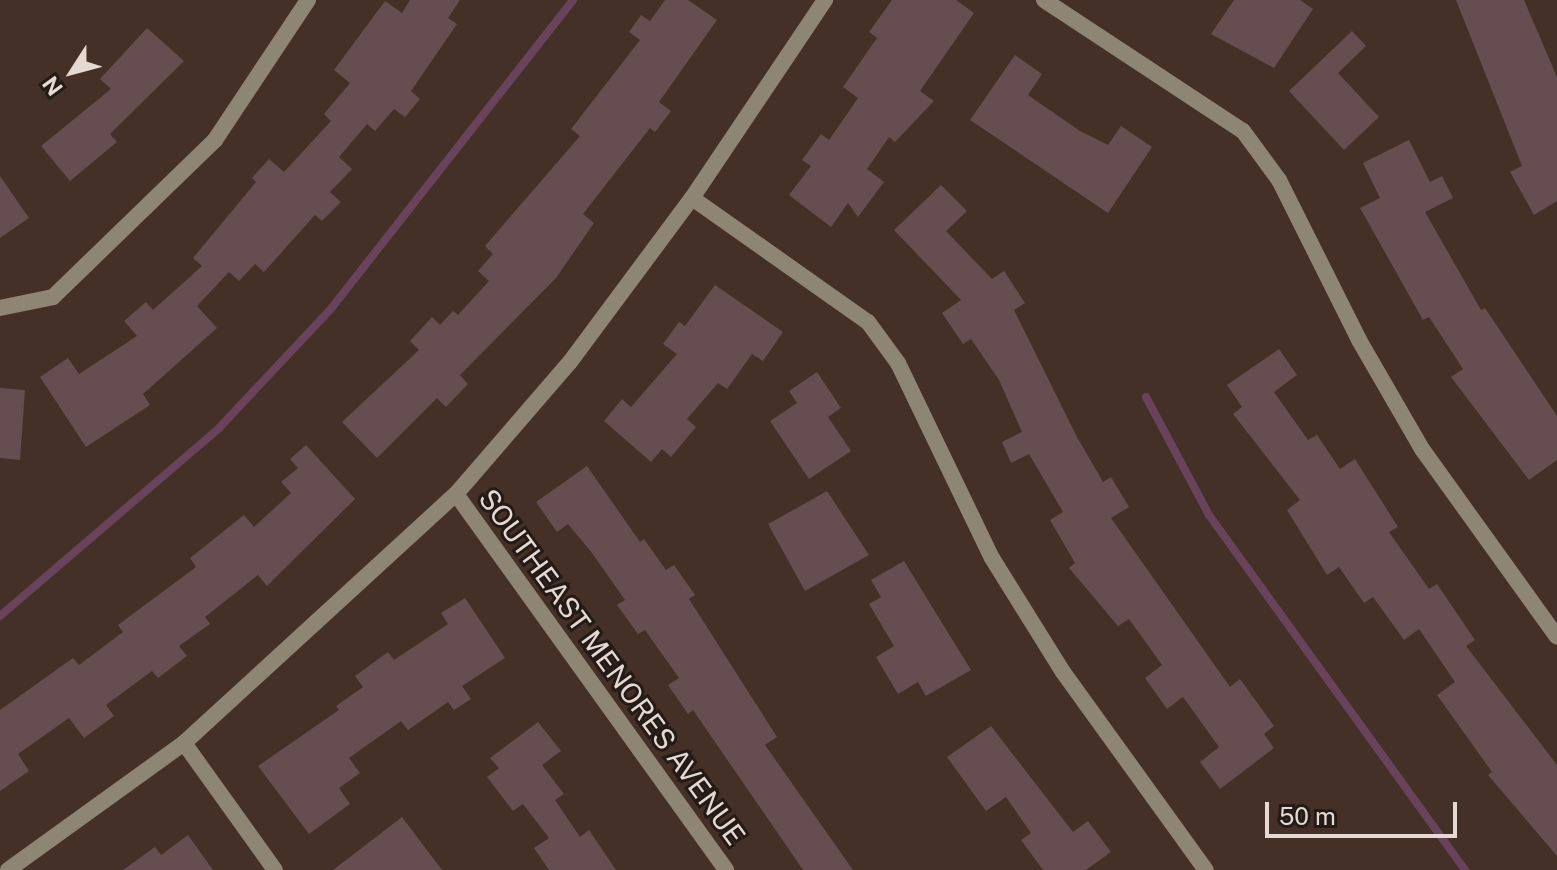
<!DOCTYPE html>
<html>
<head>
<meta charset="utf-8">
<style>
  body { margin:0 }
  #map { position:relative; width:1557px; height:870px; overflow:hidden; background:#443026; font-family:"Public Sans",sans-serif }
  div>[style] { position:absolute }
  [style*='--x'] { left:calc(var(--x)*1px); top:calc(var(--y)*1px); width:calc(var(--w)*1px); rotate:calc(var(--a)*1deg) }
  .stream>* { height:8px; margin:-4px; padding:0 4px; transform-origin:4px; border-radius:4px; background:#68435b }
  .building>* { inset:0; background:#664d4f }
  .street>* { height:16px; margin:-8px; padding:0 8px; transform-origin:8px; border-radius:8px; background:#8f8574 }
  span { translate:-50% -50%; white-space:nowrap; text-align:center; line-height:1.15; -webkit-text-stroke:6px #241a16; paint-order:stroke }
  .street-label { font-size:28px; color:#e6d9d3 }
  .north { position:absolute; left:32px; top:32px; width:80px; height:80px; -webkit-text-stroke:6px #241a16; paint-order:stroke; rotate:234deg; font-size:22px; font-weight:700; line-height:32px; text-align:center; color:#e6d9d3 }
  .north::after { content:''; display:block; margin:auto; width:28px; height:36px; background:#e6d9d3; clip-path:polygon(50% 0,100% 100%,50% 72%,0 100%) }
  .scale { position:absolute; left:1265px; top:802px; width:192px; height:36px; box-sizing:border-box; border:4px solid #e6d9d3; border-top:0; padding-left:10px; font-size:24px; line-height:28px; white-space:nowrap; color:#e6d9d3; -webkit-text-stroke:6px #241a16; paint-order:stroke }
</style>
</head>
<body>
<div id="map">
  <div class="stream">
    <i style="--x:1146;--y:397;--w:134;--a:61.9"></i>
    <i style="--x:1209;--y:515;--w:438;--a:54.2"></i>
    <i style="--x:0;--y:616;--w:289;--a:-40.6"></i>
    <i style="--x:219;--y:428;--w:162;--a:-46.8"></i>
    <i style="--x:330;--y:310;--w:394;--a:-51.9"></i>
  </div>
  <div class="building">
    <i style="clip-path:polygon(410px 0,460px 0,448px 18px,457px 24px,411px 91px,420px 99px,405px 117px,394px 109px,375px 131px,367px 124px,339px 157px,352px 169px,330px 192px,341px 202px,322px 221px,315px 215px,264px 272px,255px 264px,239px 281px,229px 272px,197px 306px,217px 328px,143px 394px,150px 405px,86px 447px,40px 377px,68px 358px,79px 374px,137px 336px,124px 321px,146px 302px,153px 310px,202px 266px,193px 258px,256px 182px,252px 178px,269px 159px,284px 172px,331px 121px,324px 114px,350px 83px,334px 70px,385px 1px,402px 13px)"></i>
    <i style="clip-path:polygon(665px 0,688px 0,717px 20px,659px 102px,671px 111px,655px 132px,650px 128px,583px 214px,594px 223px,556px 278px,460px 375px,468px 384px,446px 407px,437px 398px,377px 458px,342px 422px,419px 350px,410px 341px,432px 317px,440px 325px,453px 311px,458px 315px,489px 281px,478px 271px,493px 254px,485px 246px,580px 136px,571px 129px,640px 40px,629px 32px,641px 15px,650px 21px)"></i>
    <i style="clip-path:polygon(892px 0,956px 0,974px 13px,920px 91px,934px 101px,895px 142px,889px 137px,867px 169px,884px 182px,858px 217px,848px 203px,831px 227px,789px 195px,811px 166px,802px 160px,821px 134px,829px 140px,858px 98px,843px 87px,877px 38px,869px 32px)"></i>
    <i style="clip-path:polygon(1234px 0,1300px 0,1313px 9px,1274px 68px,1211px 34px)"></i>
    <i style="clip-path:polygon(1456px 0,1524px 0,1557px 77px,1557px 201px,1534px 215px,1510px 172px,1522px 166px)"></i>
    <i style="clip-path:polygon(147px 28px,184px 61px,110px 134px,117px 142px,70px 181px,41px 146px,111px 89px,100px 79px)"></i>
    <i style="clip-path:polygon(1352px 31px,1366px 46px,1338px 73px,1379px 117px,1344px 150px,1289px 91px)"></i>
    <i style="clip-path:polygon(1015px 55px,1042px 74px,1028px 95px,1080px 131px,1108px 145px,1121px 126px,1152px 147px,1108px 213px,970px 120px)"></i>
    <i style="clip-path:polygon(1409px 140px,1430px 182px,1442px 176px,1453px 198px,1425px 212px,1481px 310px,1485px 308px,1557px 416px,1557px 460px,1529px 480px,1451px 377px,1463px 369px,1429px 317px,1423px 320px,1360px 208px,1380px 198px,1363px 163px)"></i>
    <i style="clip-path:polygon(0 176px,29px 218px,0 238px)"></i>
    <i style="clip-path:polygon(941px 185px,967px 211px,946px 231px,992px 279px,1004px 271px,1025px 303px,1014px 310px,1077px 437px,1103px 482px,1111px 477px,1129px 507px,1111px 518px,1230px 687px,1240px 679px,1274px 726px,1264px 734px,1274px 748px,1220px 789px,1200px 762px,1219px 747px,1183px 697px,1167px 709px,1145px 678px,1162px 665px,1129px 619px,1118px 626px,1069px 568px,1075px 563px,1050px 520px,1063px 512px,1029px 454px,1011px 463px,1002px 442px,1022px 432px,999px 380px,971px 339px,963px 344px,942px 313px,961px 300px,894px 230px)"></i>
    <i style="clip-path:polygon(715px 285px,783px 332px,763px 361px,752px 354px,727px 389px,718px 383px,687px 419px,696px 427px,671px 457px,662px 449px,651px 462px,604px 421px,622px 399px,631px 407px,677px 354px,663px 344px,679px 322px,685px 326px)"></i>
    <i style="clip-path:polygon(1279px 349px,1297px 375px,1274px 392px,1308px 440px,1317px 435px,1340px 469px,1355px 459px,1398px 527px,1389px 532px,1429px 589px,1437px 584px,1475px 640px,1466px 646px,1557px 765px,1557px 856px,1488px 775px,1492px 772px,1437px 695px,1455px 682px,1419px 629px,1404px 640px,1373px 597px,1364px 603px,1339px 567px,1327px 575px,1287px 510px,1300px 500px,1233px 414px,1242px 407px,1227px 385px)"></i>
    <i style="clip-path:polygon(817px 372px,841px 408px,828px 417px,851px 451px,809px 479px,770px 421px,797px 403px,789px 391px)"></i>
    <i style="clip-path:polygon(0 388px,25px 390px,20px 460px,0 458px)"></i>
    <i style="clip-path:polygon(306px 445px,355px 499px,267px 586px,258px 575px,205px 617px,210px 624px,179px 646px,187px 656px,158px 678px,152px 671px,106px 705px,114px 716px,84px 738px,69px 718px,18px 754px,29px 771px,0 791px,0 710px,73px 658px,79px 665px,123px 632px,118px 625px,196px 567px,190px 558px,244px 515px,254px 527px,291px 493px,281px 482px,298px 468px,290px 459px)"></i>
    <i style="clip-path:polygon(587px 466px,640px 542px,644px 539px,666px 570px,674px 565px,695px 595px,689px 599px,777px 737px,765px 745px,853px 870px,803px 870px,693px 710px,688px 714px,668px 685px,679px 678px,645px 630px,638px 634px,617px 605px,625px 600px,592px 553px,568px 524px,557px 532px,536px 502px)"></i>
    <i style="clip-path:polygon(827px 491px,869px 555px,805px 591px,768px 524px)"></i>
    <i style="clip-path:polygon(904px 561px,971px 670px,926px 696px,918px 682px,898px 694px,876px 657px,894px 646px,869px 604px,881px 597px,871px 580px)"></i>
    <i style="clip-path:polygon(465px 598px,505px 658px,462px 686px,471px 699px,454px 710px,448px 702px,408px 730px,401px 721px,349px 758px,360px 773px,339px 788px,350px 804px,309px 834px,258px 766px,339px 710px,336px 706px,363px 687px,355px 676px,388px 652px,394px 660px,448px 624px,441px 613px)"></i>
    <i style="clip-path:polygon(538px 722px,561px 751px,542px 765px,564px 794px,555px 800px,580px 837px,589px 830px,616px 870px,549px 870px,534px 848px,549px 838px,523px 804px,513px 811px,487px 777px,499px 768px,490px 758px)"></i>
    <i style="clip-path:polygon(991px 726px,1073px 832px,1088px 821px,1111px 852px,1086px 870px,1043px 870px,1021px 840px,1031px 833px,1006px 797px,986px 811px,947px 757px)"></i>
    <i style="clip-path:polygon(402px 817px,442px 870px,333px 870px)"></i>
    <i style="clip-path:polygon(188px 835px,213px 870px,123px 870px,155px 847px,161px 855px)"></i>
  </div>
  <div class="street">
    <i style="--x:1044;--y:0;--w:238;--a:33.4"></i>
    <i style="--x:1243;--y:131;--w:61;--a:53.7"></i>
    <i style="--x:1279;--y:180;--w:179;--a:63.4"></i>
    <i style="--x:1359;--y:340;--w:126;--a:60"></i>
    <i style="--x:1422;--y:449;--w:231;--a:54.3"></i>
    <i style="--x:692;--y:198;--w:215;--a:35.2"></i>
    <i style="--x:868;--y:322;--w:51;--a:53.8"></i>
    <i style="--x:898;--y:363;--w:216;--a:64.3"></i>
    <i style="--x:992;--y:558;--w:134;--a:58.1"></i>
    <i style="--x:1063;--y:672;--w:244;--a:54.2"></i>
    <i style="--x:0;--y:308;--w:54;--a:-11.7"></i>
    <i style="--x:53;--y:297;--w:226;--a:-44.1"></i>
    <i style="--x:215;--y:140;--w:168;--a:-56.4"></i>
    <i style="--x:456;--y:494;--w:463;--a:54.3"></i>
    <i style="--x:184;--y:743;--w:156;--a:54.4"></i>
    <i style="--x:8;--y:870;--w:217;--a:-35.8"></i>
    <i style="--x:184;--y:743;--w:369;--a:-42.5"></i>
    <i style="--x:456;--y:494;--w:174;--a:-49.2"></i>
    <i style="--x:570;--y:362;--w:204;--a:-53.4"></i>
    <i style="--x:692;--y:198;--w:239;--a:-56.1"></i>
  </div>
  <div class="street-label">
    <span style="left:612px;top:667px;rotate:54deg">SOUTHEAST MENORES AVENUE</span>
  </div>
  <div class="north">N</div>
  <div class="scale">50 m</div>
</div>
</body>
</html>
